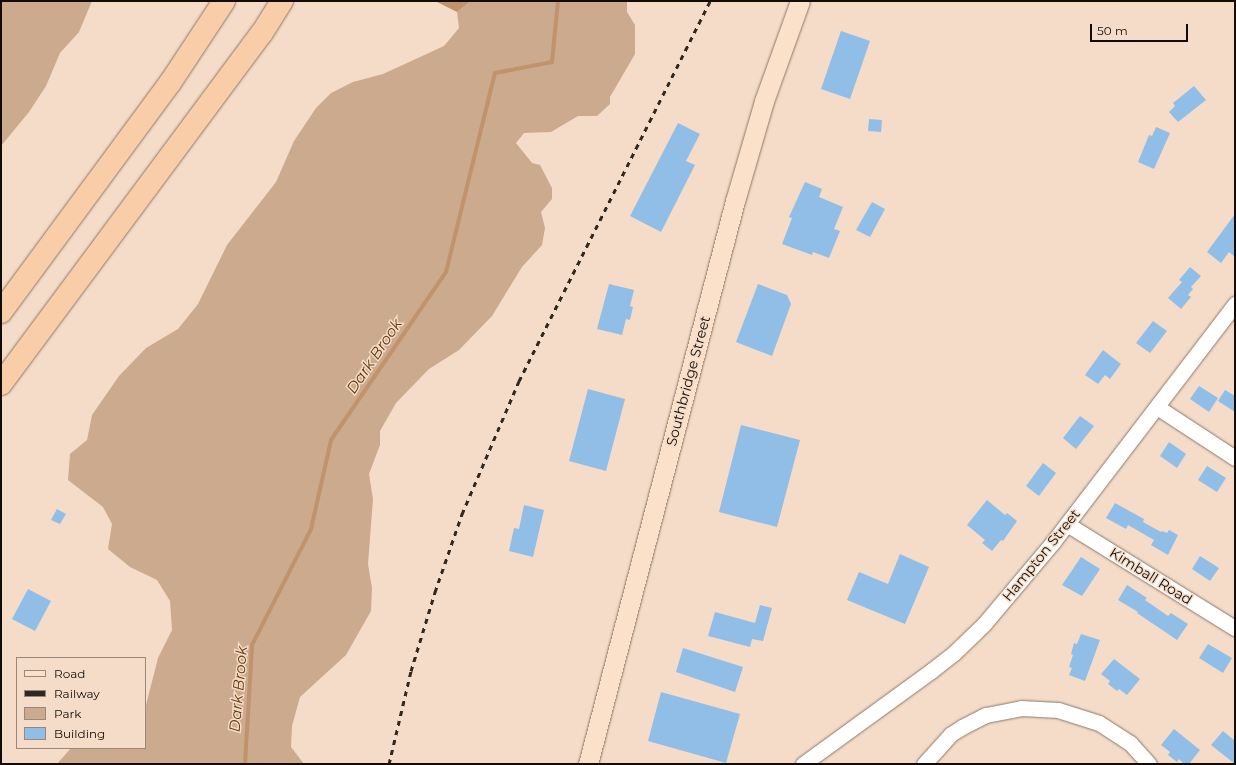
<!DOCTYPE html>
<html>
<head>
<meta charset="utf-8">
<style>
  body { margin:0 }
  #map { position:relative; width:1236px; height:765px; overflow:hidden; background:#f4dcc9; font-family:Montserrat,sans-serif }
  div>[style] { position:absolute }
  [style*='--x'] { left:calc(var(--x)*1px); top:calc(var(--y)*1px); width:calc(var(--w)*1px); rotate:calc(var(--a)*1deg) }
  .green>* { inset:0; background:#ccaa8d }
  .water>* { inset:0; background:#c0936c }
  .stream>* { height:4px; margin:-2px; padding:0 2px; transform-origin:2px; border-radius:2px; background:#c0936c }
  .building>* { inset:0; background:#91bee7 }
  .roads { filter:drop-shadow(0 0 1px #8c7766) drop-shadow(0 0 1px #8c7766) }
  .minor>* { height:15px; margin:-7.5px; padding:0 7.5px; transform-origin:7.5px; border-radius:7.5px; background:#fff }
  .major>* { height:19px; margin:-9.5px; padding:0 9.5px; transform-origin:9.5px; border-radius:9.5px; background:#fbe1ca }
  .highway>* { height:22px; margin:-11px; padding:0 11px; transform-origin:11px; border-radius:11px; background:#f9cda7 }
  .rail>* { height:3px; margin-top:-1.5px; transform-origin:0; background:repeating-linear-gradient(90deg,#30271f 0 5px,transparent 0 10px) }
  span { translate:-50% -50%; white-space:nowrap; text-align:center; line-height:1.15; -webkit-text-stroke:3px #f4dcc9; paint-order:stroke }
  .street-label { font-size:14px; color:#130c06 }
  .water-label { font-size:15px; color:#643807; font-style:italic }
  .frame { position:absolute; inset:0; border:2px solid #130c06; pointer-events:none }
  .legend { position:absolute; left:16px; top:657px; width:130px; height:92px; box-sizing:border-box; background:#f4dcc9; border:1px solid #9a897b; margin:0; padding:5px 7px; list-style:none; font-size:12px; color:#130c06 }
  .legend li { display:flex; align-items:center; gap:8px; height:20px }
  .legend b { width:20px; border:1px solid #9a897b }
  .scale { position:absolute; left:1090px; top:24px; width:98px; height:18px; box-sizing:border-box; border:2px solid #130c06; border-top:0; padding-left:5px; font-size:12px; line-height:14px; white-space:nowrap; color:#130c06; -webkit-text-stroke:3px #f4dcc9; paint-order:stroke }
</style>
</head>
<body>
<div id="map">
  <div class="green">
    <i style="clip-path:polygon(1px 1px,92px 1px,79px 32px,60px 53px,46px 86px,29px 112px,1px 146px)"></i>
    <i style="clip-path:polygon(471px 1px,627px 1px,627px 12px,635px 25px,635px 54px,610px 97px,610px 104px,597px 116px,578px 116px,551px 132px,524px 133px,516px 143px,532px 163px,540px 165px,552px 188px,552px 199px,541px 212px,545px 228px,542px 245px,522px 267px,492px 316px,459px 350px,429px 369px,396px 403px,380px 431px,380px 445px,369px 474px,373px 499px,368px 564px,372px 588px,371px 611px,346px 655px,300px 697px,292px 726px,291px 747px,304px 764px,57px 764px,71px 748px,145px 748px,145px 709px,158px 658px,172px 630px,170px 601px,157px 580px,130px 567px,108px 549px,112px 524px,103px 507px,68px 480px,70px 454px,87px 440px,92px 415px,119px 376px,146px 348px,178px 329px,198px 304px,227px 245px,276px 182px,294px 141px,316px 108px,331px 93px,353px 82px,383px 74px,444px 46px,459px 28px,457px 12px)"></i>
  </div>
  <div class="water">
    <i style="clip-path:polygon(435px 1px,471px 1px,457px 12px)"></i>
  </div>
  <div class="stream">
    <i style="--x:245;--y:764;--w:119;--a:-86.6"></i>
    <i style="--x:252;--y:645;--w:130;--a:-63"></i>
    <i style="--x:311;--y:529;--w:91;--a:-77.3"></i>
    <i style="--x:331;--y:440;--w:204;--a:-55.6"></i>
    <i style="--x:446;--y:272;--w:205;--a:-76.2"></i>
    <i style="--x:495;--y:73;--w:58;--a:-10.9"></i>
    <i style="--x:552;--y:62;--w:61;--a:-84.4"></i>
  </div>
  <div class="building">
    <i style="clip-path:polygon(841px 31px,870px 41px,850px 99px,821px 89px)"></i>
    <i style="clip-path:polygon(1194px 86px,1206px 100px,1178px 122px,1169px 112px,1175px 106px,1173px 103px)"></i>
    <i style="clip-path:polygon(869px 119px,882px 120px,881px 132px,868px 131px)"></i>
    <i style="clip-path:polygon(678px 123px,700px 134px,686px 161px,695px 165px,661px 232px,630px 216px)"></i>
    <i style="clip-path:polygon(1156px 127px,1170px 133px,1154px 169px,1138px 162px,1149px 135px,1152px 136px)"></i>
    <i style="clip-path:polygon(805px 182px,822px 189px,819px 197px,843px 207px,834px 229px,840px 231px,829px 258px,813px 252px,812px 255px,782px 244px,792px 218px,789px 217px)"></i>
    <i style="clip-path:polygon(872px 202px,885px 209px,870px 237px,856px 230px)"></i>
    <i style="clip-path:polygon(1235px 214px,1235px 257px,1229px 252px,1221px 263px,1207px 252px)"></i>
    <i style="clip-path:polygon(1190px 267px,1201px 276px,1191px 287px,1193px 289px,1188px 295px,1191px 297px,1181px 309px,1168px 298px,1182px 282px,1179px 280px)"></i>
    <i style="clip-path:polygon(609px 284px,634px 290px,630px 306px,633px 307px,630px 320px,626px 319px,622px 335px,597px 329px)"></i>
    <i style="clip-path:polygon(758px 284px,787px 295px,791px 304px,772px 356px,736px 342px)"></i>
    <i style="clip-path:polygon(1153px 321px,1167px 331px,1150px 353px,1136px 343px)"></i>
    <i style="clip-path:polygon(1103px 350px,1121px 364px,1110px 379px,1105px 375px,1098px 384px,1085px 375px)"></i>
    <i style="clip-path:polygon(1199px 386px,1218px 398px,1209px 412px,1190px 399px)"></i>
    <i style="clip-path:polygon(588px 389px,625px 399px,606px 471px,569px 461px)"></i>
    <i style="clip-path:polygon(1225px 390px,1235px 396px,1235px 412px,1218px 401px)"></i>
    <i style="clip-path:polygon(1080px 416px,1094px 426px,1076px 449px,1063px 438px)"></i>
    <i style="clip-path:polygon(741px 425px,800px 440px,777px 527px,719px 512px)"></i>
    <i style="clip-path:polygon(1169px 442px,1186px 454px,1177px 468px,1160px 456px)"></i>
    <i style="clip-path:polygon(1043px 463px,1056px 473px,1039px 496px,1026px 486px)"></i>
    <i style="clip-path:polygon(1207px 466px,1226px 478px,1217px 492px,1198px 480px)"></i>
    <i style="clip-path:polygon(987px 500px,1005px 515px,1007px 513px,1017px 521px,1003px 541px,1001px 540px,992px 551px,982px 543px,985px 540px,967px 525px)"></i>
    <i style="clip-path:polygon(1115px 503px,1144px 519px,1143px 522px,1161px 532px,1162px 531px,1167px 533px,1169px 530px,1178px 535px,1168px 555px,1151px 545px,1154px 540px,1128px 525px,1126px 529px,1106px 518px)"></i>
    <i style="clip-path:polygon(524px 505px,544px 510px,533px 557px,509px 551px,514px 528px,519px 529px)"></i>
    <i style="clip-path:polygon(57px 509px,66px 514px,60px 524px,51px 520px)"></i>
    <i style="clip-path:polygon(900px 554px,929px 567px,905px 624px,847px 600px,859px 572px,888px 584px)"></i>
    <i style="clip-path:polygon(1200px 556px,1219px 568px,1210px 581px,1192px 569px)"></i>
    <i style="clip-path:polygon(1081px 557px,1100px 569px,1082px 596px,1062px 585px)"></i>
    <i style="clip-path:polygon(1127px 585px,1147px 598px,1145px 600px,1168px 616px,1171px 613px,1188px 624px,1177px 640px,1137px 613px,1138px 612px,1118px 600px)"></i>
    <i style="clip-path:polygon(28px 589px,51px 601px,35px 631px,12px 619px)"></i>
    <i style="clip-path:polygon(760px 605px,772px 608px,763px 641px,752px 639px,750px 647px,708px 636px,715px 612px,755px 623px)"></i>
    <i style="clip-path:polygon(1081px 634px,1100px 640px,1085px 681px,1069px 675px,1072px 668px,1069px 667px,1073px 655px,1071px 654px,1074px 643px,1077px 644px)"></i>
    <i style="clip-path:polygon(1208px 644px,1232px 658px,1223px 673px,1199px 658px)"></i>
    <i style="clip-path:polygon(683px 648px,743px 667px,735px 692px,676px 672px)"></i>
    <i style="clip-path:polygon(1114px 659px,1140px 679px,1127px 695px,1119px 689px,1117px 691px,1108px 684px,1110px 681px,1101px 674px)"></i>
    <i style="clip-path:polygon(661px 692px,740px 714px,726px 763px,648px 741px)"></i>
    <i style="clip-path:polygon(1174px 729px,1200px 750px,1189px 764px,1184px 764px,1179px 759px,1177px 762px,1168px 755px,1170px 752px,1161px 745px)"></i>
    <i style="clip-path:polygon(1223px 731px,1235px 741px,1235px 764px,1211px 745px)"></i>
  </div>
  <div class="roads">
    <div class="minor">
      <i style="--x:1157;--y:407;--w:93;--a:33.2"></i>
      <i style="--x:1067;--y:524;--w:198;--a:31.8"></i>
      <i style="--x:803;--y:764;--w:158;--a:-36"></i>
      <i style="--x:931;--y:671;--w:29;--a:-38"></i>
      <i style="--x:954;--y:653;--w:42;--a:-44"></i>
      <i style="--x:984;--y:624;--w:107;--a:-49.9"></i>
      <i style="--x:1053;--y:542;--w:300;--a:-52.6"></i>
      <i style="--x:924;--y:764;--w:40;--a:-48"></i>
      <i style="--x:951;--y:734;--w:13;--a:-32"></i>
      <i style="--x:962;--y:727;--w:27;--a:-27"></i>
      <i style="--x:986;--y:715;--w:36;--a:-11"></i>
      <i style="--x:1021;--y:708;--w:37;--a:3"></i>
      <i style="--x:1058;--y:710;--w:43;--a:17.6"></i>
      <i style="--x:1099;--y:723;--w:37;--a:33"></i>
      <i style="--x:1130;--y:743;--w:28;--a:48"></i>
    </div>
    <div class="major">
      <i style="--x:588;--y:764;--w:582;--a:-75.37"></i>
      <i style="--x:735;--y:201;--w:104;--a:-73.8"></i>
      <i style="--x:764;--y:101;--w:106;--a:-70.2"></i>
    </div>
    <div class="highway">
      <i style="--x:1;--y:312;--w:285;--a:-53.6"></i>
      <i style="--x:170;--y:83;--w:98;--a:-56.6"></i>
      <i style="--x:1;--y:384;--w:437;--a:-53.4"></i>
      <i style="--x:262;--y:33;--w:38;--a:-58"></i>
    </div>
  </div>
  <div class="rail">
    <i style="--x:389;--y:764;--w:96;--a:-76.7"></i>
    <i style="--x:411;--y:671;--w:83;--a:-73.1"></i>
    <i style="--x:435;--y:592;--w:83;--a:-70.9"></i>
    <i style="--x:462;--y:514;--w:145;--a:-66.8"></i>
    <i style="--x:519;--y:381;--w:425;--a:-63.3"></i>
  </div>
  <div class="street-label">
    <span style="left:688px;top:381px;rotate:-75deg">Southbridge Street</span>
    <span style="left:1041px;top:555px;rotate:-51deg">Hampton Street</span>
    <span style="left:1151px;top:576px;rotate:32deg">Kimball Road</span>
  </div>
  <div class="water-label">
    <span style="left:374px;top:356px;rotate:-56deg">Dark Brook</span>
    <span style="left:238px;top:689px;rotate:-85deg">Dark Brook</span>
  </div>
  <div class="frame"></div>
  <ul class="legend">
  <li><b style="height:5px;background:#fbe1ca"></b>Road</li>
  <li><b style="height:5px;background:#30271f"></b>Railway</li>
  <li><b style="height:11px;background:#ccaa8d"></b>Park</li>
  <li><b style="height:11px;background:#91bee7"></b>Building</li>
  </ul>
  <div class="scale">50 m</div>
</div>
</body>
</html>
